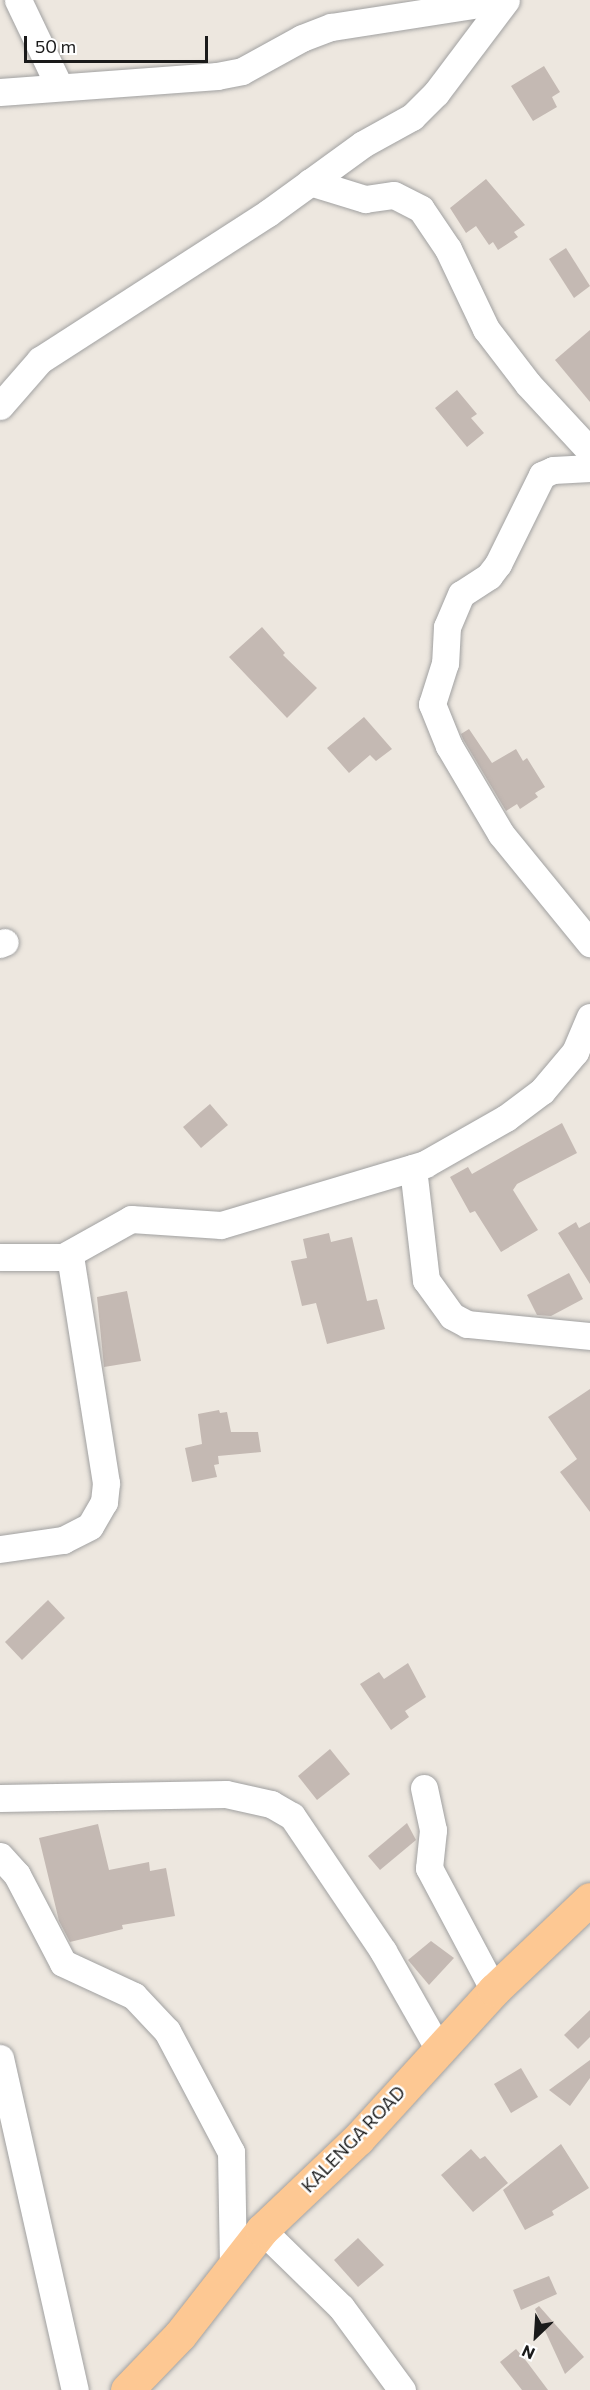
<!DOCTYPE html>
<html>
<head>
<meta charset="utf-8">
<style>
  body { margin:0 }
  #map { position:relative; width:590px; height:2390px; overflow:hidden; background:#ede7df; font-family:Commissioner,sans-serif }
  div>[style] { position:absolute }
  [style*='--x'] { left:calc(var(--x)*1px); top:calc(var(--y)*1px); width:calc(var(--w)*1px); rotate:calc(var(--a)*1deg) }
  .building>* { inset:0; background:#c4b9b3 }
  .roads { filter:drop-shadow(0 0 2px #a1a1a1) drop-shadow(0 0 2px #a1a1a1) }
  .minor>* { height:27px; margin:-13.5px; padding:0 13.5px; transform-origin:13.5px; border-radius:13.5px; background:#fff }
  .major>* { height:33px; margin:-16.5px; padding:0 16.5px; transform-origin:16.5px; border-radius:16.5px; background:#fdc893 }
  span { translate:-50% -50%; white-space:nowrap; text-align:center; line-height:1.15; -webkit-text-stroke:5px #fff; paint-order:stroke }
  .street-label { font-size:18px; color:#1a1a1a }
  .north { position:absolute; left:506px; top:2306px; width:60px; height:60px; -webkit-text-stroke:4px #fff; paint-order:stroke; rotate:205deg; font-size:16px; font-weight:700; line-height:24px; text-align:center; color:#1a1a1a }
  .north::after { content:''; display:block; margin:auto; width:21px; height:27px; background:#1a1a1a; clip-path:polygon(50% 0,100% 100%,50% 72%,0 100%) }
  .scale { position:absolute; left:24px; top:36px; width:184px; height:27px; box-sizing:border-box; border:3px solid #1a1a1a; border-top:0; padding-left:8px; font-size:18px; line-height:21px; white-space:nowrap; color:#1a1a1a; -webkit-text-stroke:4px #fff; paint-order:stroke }
</style>
</head>
<body>
<div id="map">
  <div class="building">
    <i style="clip-path:polygon(544px 66px,560px 92px,552px 97px,557px 107px,533px 121px,511px 86px)"></i>
    <i style="clip-path:polygon(486px 179px,525px 225px,514px 232px,518px 237px,498px 250px,493px 242px,489px 245px,476px 226px,466px 233px,450px 208px)"></i>
    <i style="clip-path:polygon(566px 248px,590px 286px,574px 298px,549px 259px)"></i>
    <i style="clip-path:polygon(590px 330px,590px 402px,555px 360px)"></i>
    <i style="clip-path:polygon(457px 390px,477px 414px,471px 418px,484px 433px,467px 447px,435px 408px)"></i>
    <i style="clip-path:polygon(262px 627px,285px 653px,283px 655px,317px 688px,287px 718px,229px 657px)"></i>
    <i style="clip-path:polygon(364px 717px,392px 749px,376px 761px,370px 755px,349px 773px,327px 748px)"></i>
    <i style="clip-path:polygon(469px 729px,492px 763px,516px 749px,523px 761px,527px 758px,545px 787px,535px 793px,538px 797px,520px 809px,517px 804px,506px 811px,463px 739px,461px 734px)"></i>
    <i style="clip-path:polygon(210px 1104px,228px 1125px,201px 1148px,183px 1127px)"></i>
    <i style="clip-path:polygon(562px 1123px,577px 1153px,517px 1184px,513px 1190px,538px 1230px,501px 1252px,475px 1211px,470px 1213px,450px 1177px,468px 1167px,472px 1174px)"></i>
    <i style="clip-path:polygon(576px 1222px,579px 1228px,590px 1222px,590px 1284px,558px 1233px)"></i>
    <i style="clip-path:polygon(329px 1233px,331px 1242px,352px 1237px,367px 1301px,377px 1299px,385px 1329px,327px 1344px,316px 1303px,302px 1306px,291px 1261px,307px 1258px,303px 1239px)"></i>
    <i style="clip-path:polygon(569px 1273px,583px 1299px,551px 1316px,537px 1315px,527px 1295px)"></i>
    <i style="clip-path:polygon(127px 1291px,141px 1361px,104px 1367px,97px 1297px)"></i>
    <i style="clip-path:polygon(590px 1389px,590px 1512px,560px 1472px,577px 1459px,548px 1417px)"></i>
    <i style="clip-path:polygon(219px 1410px,220px 1413px,227px 1412px,231px 1432px,258px 1432px,261px 1452px,218px 1456px,219px 1464px,214px 1465px,217px 1477px,192px 1482px,185px 1448px,202px 1444px,198px 1414px)"></i>
    <i style="clip-path:polygon(48px 1600px,65px 1618px,22px 1660px,5px 1642px)"></i>
    <i style="clip-path:polygon(408px 1663px,426px 1697px,405px 1711px,409px 1717px,391px 1730px,360px 1684px,379px 1672px,384px 1679px)"></i>
    <i style="clip-path:polygon(330px 1749px,350px 1774px,317px 1800px,298px 1776px)"></i>
    <i style="clip-path:polygon(407px 1823px,416px 1840px,380px 1870px,368px 1856px)"></i>
    <i style="clip-path:polygon(98px 1824px,109px 1870px,149px 1862px,150px 1871px,166px 1868px,175px 1916px,122px 1925px,123px 1929px,70px 1942px,59px 1921px,39px 1838px)"></i>
    <i style="clip-path:polygon(431px 1941px,454px 1958px,429px 1985px,408px 1960px)"></i>
    <i style="clip-path:polygon(590px 2010px,590px 2037px,578px 2049px,564px 2035px)"></i>
    <i style="clip-path:polygon(590px 2060px,590px 2078px,570px 2106px,549px 2090px)"></i>
    <i style="clip-path:polygon(521px 2068px,538px 2097px,511px 2113px,494px 2084px)"></i>
    <i style="clip-path:polygon(561px 2144px,589px 2188px,552px 2211px,554px 2215px,525px 2230px,503px 2190px)"></i>
    <i style="clip-path:polygon(471px 2149px,480px 2159px,485px 2156px,508px 2183px,473px 2212px,441px 2175px)"></i>
    <i style="clip-path:polygon(358px 2238px,384px 2265px,358px 2287px,334px 2260px)"></i>
    <i style="clip-path:polygon(549px 2276px,557px 2294px,521px 2310px,513px 2290px)"></i>
    <i style="clip-path:polygon(539px 2306px,584px 2357px,565px 2374px,535px 2309px)"></i>
    <i style="clip-path:polygon(516px 2349px,527px 2362px,548px 2390px,522px 2390px,500px 2362px)"></i>
  </div>
  <div class="roads">
    <div class="minor">
      <i style="--x:18;--y:0;--w:95;--a:64.5"></i>
      <i style="--x:0;--y:92;--w:218;--a:-4.2"></i>
      <i style="--x:217;--y:76;--w:25;--a:-11"></i>
      <i style="--x:242;--y:71;--w:68;--a:-28.8"></i>
      <i style="--x:302;--y:38;--w:31;--a:-21"></i>
      <i style="--x:331;--y:27;--w:176;--a:-8.8"></i>
      <i style="--x:310;--y:182;--w:58;--a:17.2"></i>
      <i style="--x:365;--y:199;--w:29;--a:-8"></i>
      <i style="--x:394;--y:195;--w:30;--a:27"></i>
      <i style="--x:421;--y:209;--w:48;--a:56"></i>
      <i style="--x:448;--y:249;--w:89;--a:64.6"></i>
      <i style="--x:486;--y:329;--w:69;--a:52.6"></i>
      <i style="--x:528;--y:384;--w:91;--a:47.2"></i>
      <i style="--x:0;--y:406;--w:61;--a:-49"></i>
      <i style="--x:40;--y:360;--w:271;--a:-32.8"></i>
      <i style="--x:268;--y:213;--w:117;--a:-36"></i>
      <i style="--x:363;--y:144;--w:56;--a:-28.9"></i>
      <i style="--x:412;--y:117;--w:34;--a:-45"></i>
      <i style="--x:436;--y:93;--w:116;--a:-53"></i>
      <i style="--x:590;--y:468;--w:37;--a:177"></i>
      <i style="--x:553;--y:470;--w:12;--a:156"></i>
      <i style="--x:542;--y:475;--w:99;--a:116.3"></i>
      <i style="--x:498;--y:564;--w:15;--a:127"></i>
      <i style="--x:489;--y:576;--w:33;--a:147"></i>
      <i style="--x:461;--y:594;--w:36;--a:113"></i>
      <i style="--x:447;--y:627;--w:36;--a:93"></i>
      <i style="--x:445;--y:663;--w:43;--a:107.6"></i>
      <i style="--x:432;--y:704;--w:45;--a:68"></i>
      <i style="--x:449;--y:746;--w:102;--a:59.4"></i>
      <i style="--x:501;--y:834;--w:141;--a:50.8"></i>
      <i style="--x:0;--y:944;--w:5;--a:-22"></i>
      <i style="--x:413;--y:1168;--w:113;--a:83.4"></i>
      <i style="--x:426;--y:1280;--w:44;--a:54.2"></i>
      <i style="--x:452;--y:1316;--w:17;--a:28"></i>
      <i style="--x:467;--y:1324;--w:124;--a:5.6"></i>
      <i style="--x:0;--y:1257;--w:63;--a:0"></i>
      <i style="--x:63;--y:1257;--w:78;--a:-29.2"></i>
      <i style="--x:131;--y:1219;--w:90;--a:3.8"></i>
      <i style="--x:221;--y:1225;--w:213;--a:-16.6"></i>
      <i style="--x:425;--y:1164;--w:93;--a:-29.6"></i>
      <i style="--x:506;--y:1118;--w:45;--a:-36.9"></i>
      <i style="--x:542;--y:1091;--w:51;--a:-49.8"></i>
      <i style="--x:575;--y:1052;--w:38;--a:-67"></i>
      <i style="--x:0;--y:1549;--w:64;--a:-8.1"></i>
      <i style="--x:63;--y:1540;--w:30;--a:-27"></i>
      <i style="--x:90;--y:1526;--w:28;--a:-60"></i>
      <i style="--x:104;--y:1502;--w:19;--a:-84"></i>
      <i style="--x:106;--y:1483;--w:231;--a:-99"></i>
      <i style="--x:424;--y:1788;--w:43;--a:77.9"></i>
      <i style="--x:433;--y:1830;--w:38;--a:96"></i>
      <i style="--x:429;--y:1868;--w:138;--a:62"></i>
      <i style="--x:0;--y:1798;--w:226;--a:-1"></i>
      <i style="--x:226;--y:1794;--w:46;--a:12.5"></i>
      <i style="--x:271;--y:1804;--w:24;--a:30"></i>
      <i style="--x:292;--y:1816;--w:163;--a:56"></i>
      <i style="--x:383;--y:1951;--w:112;--a:60.4"></i>
      <i style="--x:0;--y:1856;--w:25;--a:48"></i>
      <i style="--x:17;--y:1875;--w:99;--a:62.4"></i>
      <i style="--x:63;--y:1963;--w:78;--a:24.9"></i>
      <i style="--x:134;--y:1996;--w:48;--a:46.7"></i>
      <i style="--x:167;--y:2031;--w:137;--a:62.1"></i>
      <i style="--x:231;--y:2152;--w:119;--a:89"></i>
      <i style="--x:0;--y:2058;--w:340;--a:77.3"></i>
      <i style="--x:262;--y:2230;--w:110;--a:44.3"></i>
      <i style="--x:341;--y:2307;--w:103;--a:53.7"></i>
    </div>
    <div class="major">
      <i style="--x:127;--y:2390;--w:76;--a:-46.1"></i>
      <i style="--x:180;--y:2335;--w:133;--a:-52"></i>
      <i style="--x:262;--y:2230;--w:132;--a:-43.5"></i>
      <i style="--x:358;--y:2139;--w:202;--a:-47.6"></i>
      <i style="--x:494;--y:1990;--w:132;--a:-43.5"></i>
    </div>
  </div>
  <div class="street-label">
    <span style="left:353px;top:2139px;rotate:-46deg">KALENGA ROAD</span>
  </div>
  <div class="north">N</div>
  <div class="scale">50 m</div>
</div>
</body>
</html>
